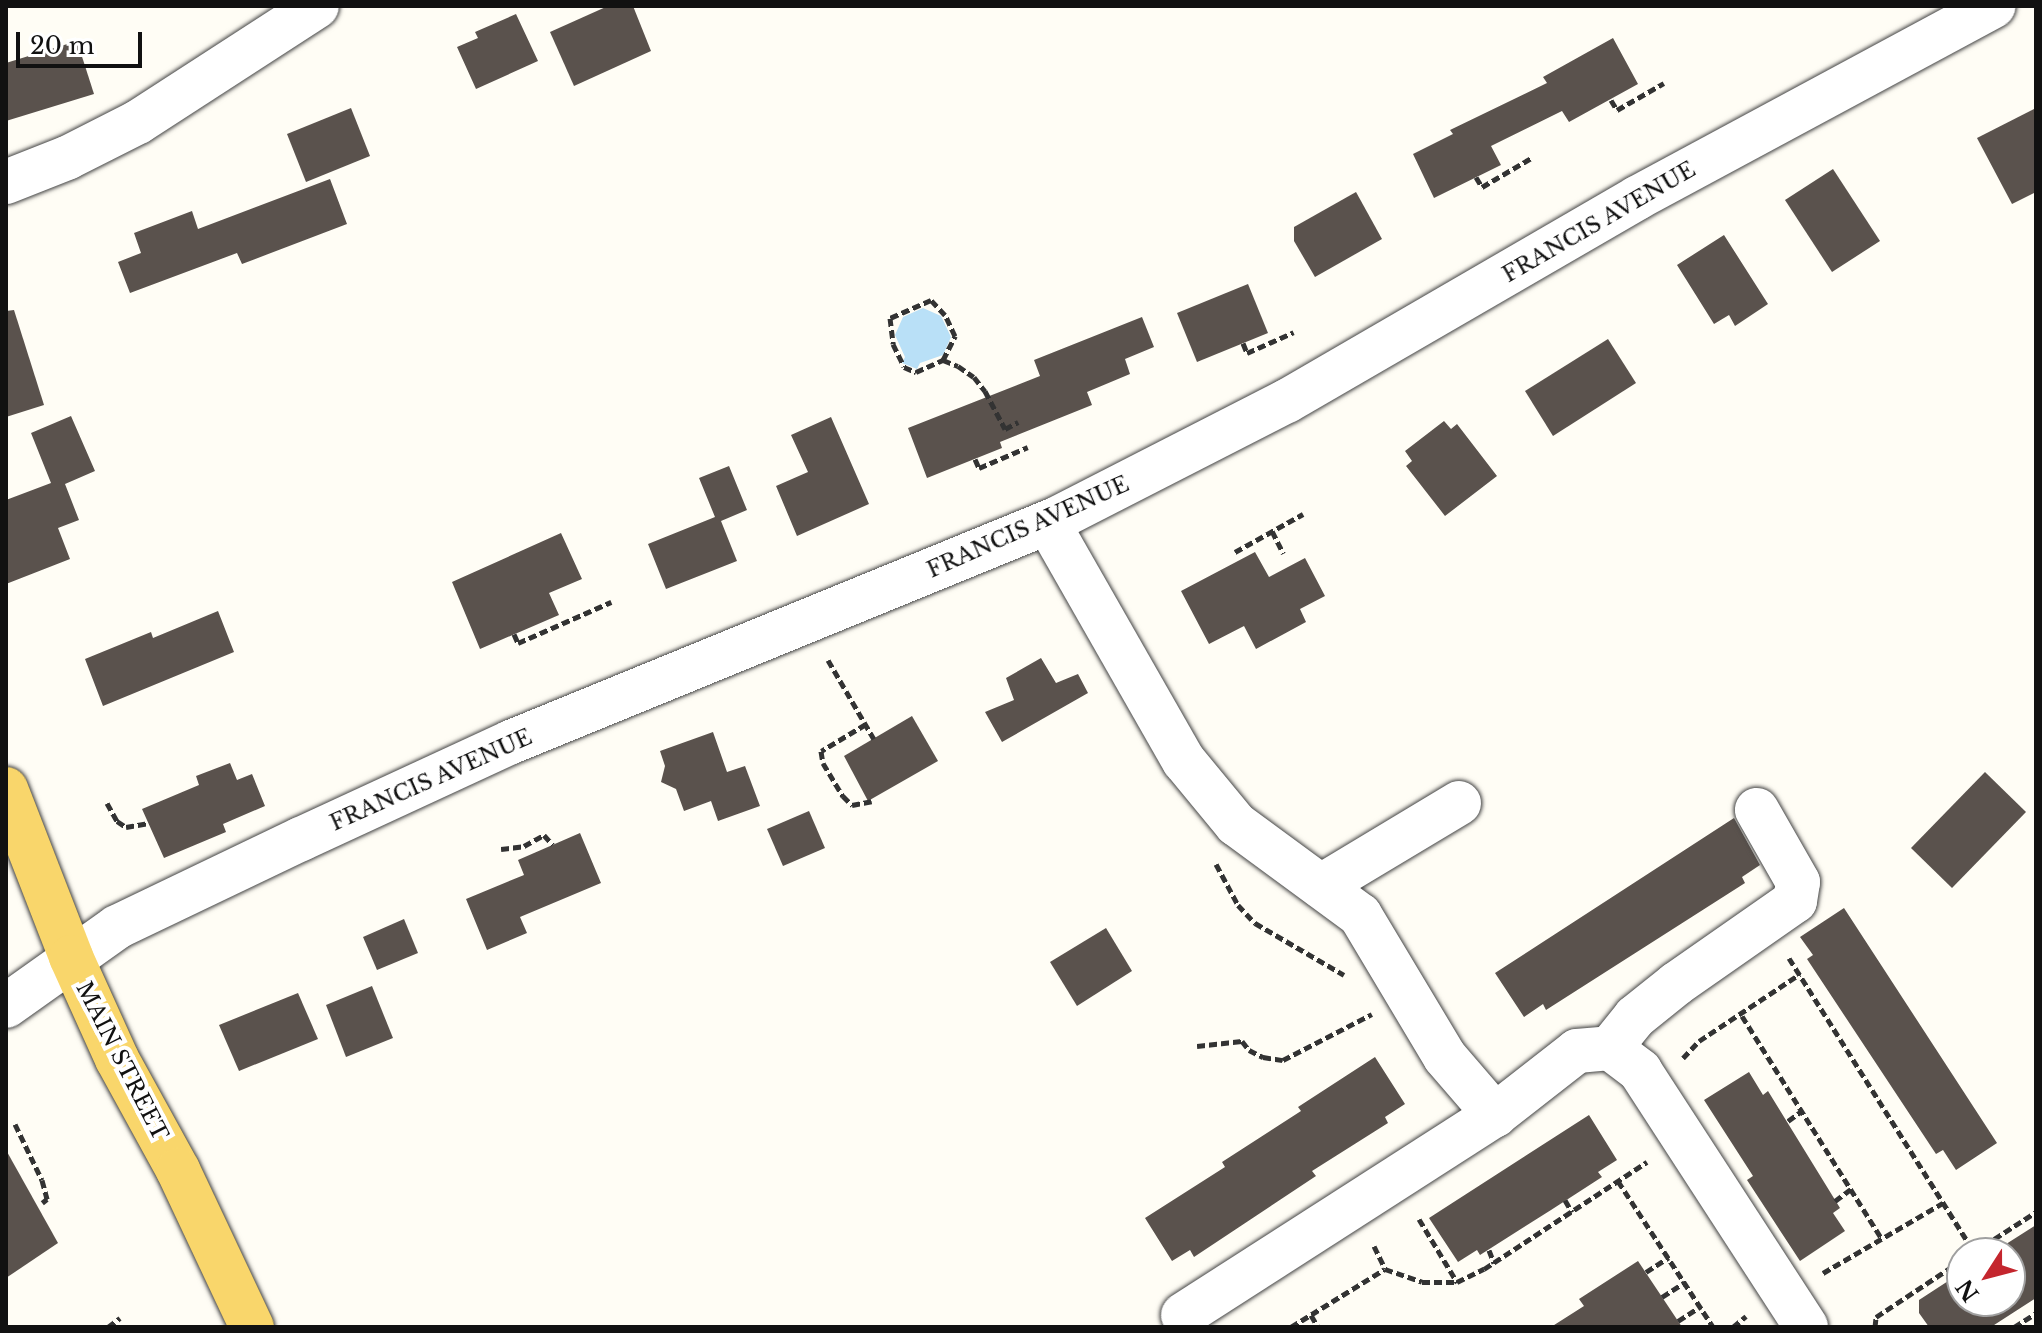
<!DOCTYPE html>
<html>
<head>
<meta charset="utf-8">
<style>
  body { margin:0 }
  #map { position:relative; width:2042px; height:1333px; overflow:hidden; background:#fffdf5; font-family:"Libre Baskerville",serif }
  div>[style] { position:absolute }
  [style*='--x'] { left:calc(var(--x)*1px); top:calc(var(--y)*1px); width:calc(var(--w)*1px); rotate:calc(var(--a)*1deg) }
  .water>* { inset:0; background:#b9e0f7 }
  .building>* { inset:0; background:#5a524d }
  .path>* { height:5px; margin-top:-2.5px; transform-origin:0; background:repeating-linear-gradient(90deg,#333 0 8px,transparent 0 12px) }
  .roads { filter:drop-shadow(0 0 2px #444) drop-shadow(0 0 2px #444) }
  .minor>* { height:44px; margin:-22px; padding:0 22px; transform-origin:22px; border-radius:22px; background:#fff }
  .major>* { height:44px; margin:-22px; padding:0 22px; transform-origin:22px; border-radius:22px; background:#f9d66b }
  span { translate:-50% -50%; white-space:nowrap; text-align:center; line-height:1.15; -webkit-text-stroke:8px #fff; paint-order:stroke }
  .street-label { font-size:22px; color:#111 }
  .frame { position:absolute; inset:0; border:8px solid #111; pointer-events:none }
  .north { position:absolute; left:1946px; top:1237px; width:80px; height:80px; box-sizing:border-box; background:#fff; border:2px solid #a0a0a0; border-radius:50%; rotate:234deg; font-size:22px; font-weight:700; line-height:32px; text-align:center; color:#111 }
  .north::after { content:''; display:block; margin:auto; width:28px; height:36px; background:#c4262e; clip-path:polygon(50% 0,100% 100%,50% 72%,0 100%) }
  .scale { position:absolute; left:16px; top:32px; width:126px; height:36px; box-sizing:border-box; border:4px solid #111; border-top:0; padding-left:10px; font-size:24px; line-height:28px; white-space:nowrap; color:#111; -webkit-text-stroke:6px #fff; paint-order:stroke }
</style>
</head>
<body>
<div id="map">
  <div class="water">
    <i style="clip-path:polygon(923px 308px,941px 316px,951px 337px,943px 355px,920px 363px,917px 369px,902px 363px,905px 357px,895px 335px,903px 317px)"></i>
  </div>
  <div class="building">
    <i style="clip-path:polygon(608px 6px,633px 6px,651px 51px,574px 86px,550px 32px)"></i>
    <i style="clip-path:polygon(516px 14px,538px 61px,476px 89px,457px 47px,478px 38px,475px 32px)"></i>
    <i style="clip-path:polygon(1613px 38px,1638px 84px,1569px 122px,1562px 111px,1491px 146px,1501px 165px,1434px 198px,1413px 154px,1453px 134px,1450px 130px,1547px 83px,1543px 77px)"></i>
    <i style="clip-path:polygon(77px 41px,94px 94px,6px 121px,6px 63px)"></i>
    <i style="clip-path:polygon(351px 108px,370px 156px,306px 182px,287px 134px)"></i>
    <i style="clip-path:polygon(2036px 108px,2036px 192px,2012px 204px,1977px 138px)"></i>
    <i style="clip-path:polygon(1833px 169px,1880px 241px,1832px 272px,1785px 200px)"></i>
    <i style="clip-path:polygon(330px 179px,347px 224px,242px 264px,237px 253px,130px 293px,118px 262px,141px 253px,134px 233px,192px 211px,198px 229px)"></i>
    <i style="clip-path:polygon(1356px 192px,1382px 239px,1315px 277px,1294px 241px,1294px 227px)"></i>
    <i style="clip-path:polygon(1724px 235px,1768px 304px,1735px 326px,1729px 315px,1714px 324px,1677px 265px)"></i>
    <i style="clip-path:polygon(1248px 284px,1268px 333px,1197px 362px,1177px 313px)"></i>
    <i style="clip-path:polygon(14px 310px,44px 405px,6px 417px,6px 311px)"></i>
    <i style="clip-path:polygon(1142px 317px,1154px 347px,1125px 359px,1130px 374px,1087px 392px,1092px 405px,1000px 442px,1002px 448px,927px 478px,908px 428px,1040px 376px,1034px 360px)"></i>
    <i style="clip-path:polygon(1608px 339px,1636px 383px,1553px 436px,1525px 391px)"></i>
    <i style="clip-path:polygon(71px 416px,95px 471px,65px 484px,79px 520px,58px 528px,70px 559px,6px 584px,6px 500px,51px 483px,31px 433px)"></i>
    <i style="clip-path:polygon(831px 417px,869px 504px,797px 536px,776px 486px,808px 472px,791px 435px)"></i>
    <i style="clip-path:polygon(1444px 421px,1451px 429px,1457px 424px,1497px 476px,1445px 516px,1406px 466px,1412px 461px,1405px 451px)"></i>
    <i style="clip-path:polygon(729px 466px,747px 510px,721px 521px,737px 561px,666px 589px,648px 544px,715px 517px,699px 478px)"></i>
    <i style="clip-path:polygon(561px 533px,582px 579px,549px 593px,559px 615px,480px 649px,452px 582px)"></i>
    <i style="clip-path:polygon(1255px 552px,1269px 577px,1305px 558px,1325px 596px,1300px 609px,1306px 622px,1256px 649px,1244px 626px,1209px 644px,1181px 591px)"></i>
    <i style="clip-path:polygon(218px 611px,234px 652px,103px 706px,85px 659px,151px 632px,153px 638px)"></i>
    <i style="clip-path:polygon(1041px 658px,1056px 683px,1078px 674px,1088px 693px,1002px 742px,985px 712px,1014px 700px,1006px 678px)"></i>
    <i style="clip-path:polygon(912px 716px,938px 761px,868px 801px,844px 756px)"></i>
    <i style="clip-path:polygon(713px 732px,727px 772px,745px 766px,760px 806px,718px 821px,711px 801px,684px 811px,676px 789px,661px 782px,665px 766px,660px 751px)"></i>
    <i style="clip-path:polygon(230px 763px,237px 780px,252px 774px,265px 806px,223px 824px,226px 832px,164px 858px,142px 809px,199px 785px,196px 776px)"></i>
    <i style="clip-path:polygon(1985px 772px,2026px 812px,1952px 888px,1911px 848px)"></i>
    <i style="clip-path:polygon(809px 811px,825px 848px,783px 866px,767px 829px)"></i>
    <i style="clip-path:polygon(1734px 818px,1760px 865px,1742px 877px,1745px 883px,1546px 1010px,1543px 1004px,1524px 1017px,1495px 973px)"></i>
    <i style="clip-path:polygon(580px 833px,601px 883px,520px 917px,527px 933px,487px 950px,466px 899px,524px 875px,518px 860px)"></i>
    <i style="clip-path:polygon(1844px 908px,1997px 1143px,1956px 1170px,1943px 1150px,1936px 1154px,1807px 959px,1813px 955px,1800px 937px)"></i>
    <i style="clip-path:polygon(404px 919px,418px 953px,377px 970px,363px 937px)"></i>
    <i style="clip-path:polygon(1106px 928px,1132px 971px,1077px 1006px,1050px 962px)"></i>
    <i style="clip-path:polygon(372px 986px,393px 1038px,346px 1057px,326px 1005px)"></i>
    <i style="clip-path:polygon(298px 993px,318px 1039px,239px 1071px,219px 1025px)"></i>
    <i style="clip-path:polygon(1375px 1057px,1405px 1104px,1385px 1117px,1388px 1123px,1312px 1171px,1316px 1176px,1194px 1257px,1190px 1250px,1172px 1261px,1145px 1218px,1225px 1167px,1222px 1162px,1301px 1111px,1298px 1107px)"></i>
    <i style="clip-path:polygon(1749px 1072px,1763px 1095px,1768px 1091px,1840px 1208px,1833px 1213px,1845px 1231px,1800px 1261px,1747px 1180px,1753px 1176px,1704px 1100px)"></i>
    <i style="clip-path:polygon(1589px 1115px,1617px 1160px,1598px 1172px,1602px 1177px,1551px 1210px,1480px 1255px,1477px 1250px,1458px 1262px,1429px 1218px)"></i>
    <i style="clip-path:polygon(6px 1150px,58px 1243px,6px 1278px)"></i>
    <i style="clip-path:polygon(2036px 1225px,2036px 1298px,1991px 1327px,1929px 1327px,1919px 1313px,1919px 1300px,1962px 1272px,1962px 1301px,2010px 1301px,2010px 1253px,1992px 1253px)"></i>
    <i style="clip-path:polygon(1638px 1261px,1682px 1327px,1551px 1327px,1584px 1306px,1579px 1299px)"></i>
  </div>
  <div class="path">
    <i style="--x:1611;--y:100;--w:12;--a:59"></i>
    <i style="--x:1617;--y:110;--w:54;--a:-29.9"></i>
    <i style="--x:1476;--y:177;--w:12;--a:59"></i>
    <i style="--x:1482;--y:187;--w:59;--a:-30.5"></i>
    <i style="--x:1243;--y:343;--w:11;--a:68"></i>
    <i style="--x:1247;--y:353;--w:51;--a:-24.1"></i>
    <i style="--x:943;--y:360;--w:27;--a:-63"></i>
    <i style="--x:955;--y:336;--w:23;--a:-115"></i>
    <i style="--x:945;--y:315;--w:21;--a:-133"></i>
    <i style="--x:931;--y:300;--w:45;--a:156.3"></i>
    <i style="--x:890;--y:318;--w:26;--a:83"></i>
    <i style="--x:893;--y:344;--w:25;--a:64"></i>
    <i style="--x:904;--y:367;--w:13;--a:23"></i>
    <i style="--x:916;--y:372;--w:30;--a:-24"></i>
    <i style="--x:943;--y:360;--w:16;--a:22"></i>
    <i style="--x:958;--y:366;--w:19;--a:35"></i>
    <i style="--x:974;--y:377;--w:18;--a:52"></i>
    <i style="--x:985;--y:391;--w:43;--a:62.2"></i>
    <i style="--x:1005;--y:429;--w:15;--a:-28"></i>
    <i style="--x:975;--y:459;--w:10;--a:66"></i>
    <i style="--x:979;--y:468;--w:53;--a:-23.2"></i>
    <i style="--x:1272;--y:531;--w:25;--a:63"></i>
    <i style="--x:1235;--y:552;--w:78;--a:-29.2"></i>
    <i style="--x:514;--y:634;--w:10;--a:66"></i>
    <i style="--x:518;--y:643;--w:102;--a:-23.8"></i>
    <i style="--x:828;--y:660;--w:91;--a:59.8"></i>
    <i style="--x:866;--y:724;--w:52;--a:149"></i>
    <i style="--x:821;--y:751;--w:12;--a:81"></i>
    <i style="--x:823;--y:763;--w:39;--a:59"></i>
    <i style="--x:843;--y:796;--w:13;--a:45"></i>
    <i style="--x:852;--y:805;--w:20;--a:-11"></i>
    <i style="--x:107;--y:803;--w:21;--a:61"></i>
    <i style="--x:117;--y:821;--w:11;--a:34"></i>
    <i style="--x:126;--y:827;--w:22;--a:-10"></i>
    <i style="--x:501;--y:849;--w:23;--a:-7"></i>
    <i style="--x:524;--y:846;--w:23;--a:-29"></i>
    <i style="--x:544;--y:835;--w:13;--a:48"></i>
    <i style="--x:1216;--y:864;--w:47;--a:61.8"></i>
    <i style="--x:1238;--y:905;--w:25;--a:47"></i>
    <i style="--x:1255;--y:923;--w:103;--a:30.3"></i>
    <i style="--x:1789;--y:958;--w:347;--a:57.8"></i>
    <i style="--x:1742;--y:1016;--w:263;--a:57.9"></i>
    <i style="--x:1197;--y:1046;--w:45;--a:-6.3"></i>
    <i style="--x:1242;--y:1041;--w:11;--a:52"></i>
    <i style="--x:1249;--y:1050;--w:16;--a:27"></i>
    <i style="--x:1263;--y:1057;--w:20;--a:9"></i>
    <i style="--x:1283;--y:1060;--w:100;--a:-27.3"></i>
    <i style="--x:1683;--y:1058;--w:23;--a:-47"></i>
    <i style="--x:1699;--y:1041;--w:121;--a:-33.6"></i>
    <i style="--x:1788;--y:1121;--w:17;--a:-36"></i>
    <i style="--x:15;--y:1124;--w:62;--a:64.3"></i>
    <i style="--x:42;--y:1180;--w:20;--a:75"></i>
    <i style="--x:47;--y:1199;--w:6;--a:141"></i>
    <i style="--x:1618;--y:1181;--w:174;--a:56.9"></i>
    <i style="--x:1565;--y:1200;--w:14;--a:60"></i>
    <i style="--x:1835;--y:1201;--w:20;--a:-37"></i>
    <i style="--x:1419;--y:1219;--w:74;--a:58.9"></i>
    <i style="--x:1374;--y:1246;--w:25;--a:64"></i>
    <i style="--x:1489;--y:1250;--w:14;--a:69"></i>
    <i style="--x:1974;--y:1252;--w:74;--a:-32.8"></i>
    <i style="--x:1646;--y:1272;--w:27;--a:-33"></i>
    <i style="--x:1823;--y:1273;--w:139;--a:-30.3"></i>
    <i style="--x:1662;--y:1297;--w:27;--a:-33"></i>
    <i style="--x:1311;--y:1315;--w:14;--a:60"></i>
    <i style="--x:1678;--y:1321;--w:27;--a:-33"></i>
    <i style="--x:108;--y:1327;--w:15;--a:-37"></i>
    <i style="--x:1291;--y:1327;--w:110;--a:-31.7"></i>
    <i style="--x:1385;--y:1269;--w:39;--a:19"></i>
    <i style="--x:1422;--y:1282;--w:35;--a:0"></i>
    <i style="--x:1457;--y:1282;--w:30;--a:-26"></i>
    <i style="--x:1484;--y:1269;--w:195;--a:-33.3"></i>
    <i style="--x:1733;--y:1327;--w:17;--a:-40"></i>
    <i style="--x:1875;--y:1327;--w:10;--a:-84"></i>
    <i style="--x:1876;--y:1317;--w:103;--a:-33.5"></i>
    <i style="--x:2014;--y:1327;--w:26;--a:-32"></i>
  </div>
  <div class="roads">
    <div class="minor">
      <i style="--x:6;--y:182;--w:66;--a:-21.5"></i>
      <i style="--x:67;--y:158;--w:80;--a:-26.9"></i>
      <i style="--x:138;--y:122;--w:213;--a:-32.9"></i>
      <i style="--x:1048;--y:523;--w:274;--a:60.3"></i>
      <i style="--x:1184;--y:761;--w:82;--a:50.5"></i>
      <i style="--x:1236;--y:824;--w:154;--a:36.3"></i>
      <i style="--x:1360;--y:915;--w:165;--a:59.1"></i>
      <i style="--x:1445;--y:1057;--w:77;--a:49.2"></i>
      <i style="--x:1321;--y:886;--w:161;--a:-31"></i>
      <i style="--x:6;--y:1006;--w:136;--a:-35.4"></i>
      <i style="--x:117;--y:927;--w:204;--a:-25.6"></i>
      <i style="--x:301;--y:839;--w:231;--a:-24.8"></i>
      <i style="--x:511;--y:742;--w:589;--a:-22.25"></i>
      <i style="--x:1056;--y:519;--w:259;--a:-27.1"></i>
      <i style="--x:1287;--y:401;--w:405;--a:-30.1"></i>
      <i style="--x:1637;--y:198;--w:405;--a:-28.3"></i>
      <i style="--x:1610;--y:1048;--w:40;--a:-51"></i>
      <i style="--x:1635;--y:1017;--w:53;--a:-38.8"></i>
      <i style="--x:1676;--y:984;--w:145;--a:-34.9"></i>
      <i style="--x:1795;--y:901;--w:19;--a:-81"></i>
      <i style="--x:1798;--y:882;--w:83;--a:-119.7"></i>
      <i style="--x:1183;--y:1315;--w:371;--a:-32.7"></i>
      <i style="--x:1495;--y:1115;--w:104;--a:-38"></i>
      <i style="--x:1577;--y:1051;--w:33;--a:-5"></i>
      <i style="--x:1610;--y:1048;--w:38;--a:37"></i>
      <i style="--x:1640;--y:1071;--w:305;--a:57"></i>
    </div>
    <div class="major">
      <i style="--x:6;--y:789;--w:180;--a:68.8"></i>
      <i style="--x:71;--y:957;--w:112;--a:65.7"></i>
      <i style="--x:117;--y:1059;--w:127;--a:61.2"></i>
      <i style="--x:178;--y:1170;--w:174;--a:64.8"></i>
    </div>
  </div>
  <div class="street-label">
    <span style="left:1599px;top:222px;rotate:-30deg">FRANCIS AVENUE</span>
    <span style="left:1028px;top:527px;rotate:-24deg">FRANCIS AVENUE</span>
    <span style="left:431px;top:780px;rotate:-24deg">FRANCIS AVENUE</span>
    <span style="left:122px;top:1061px;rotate:63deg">MAIN STREET</span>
  </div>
  <div class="frame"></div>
  <div class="north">N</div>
  <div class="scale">20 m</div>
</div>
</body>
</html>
